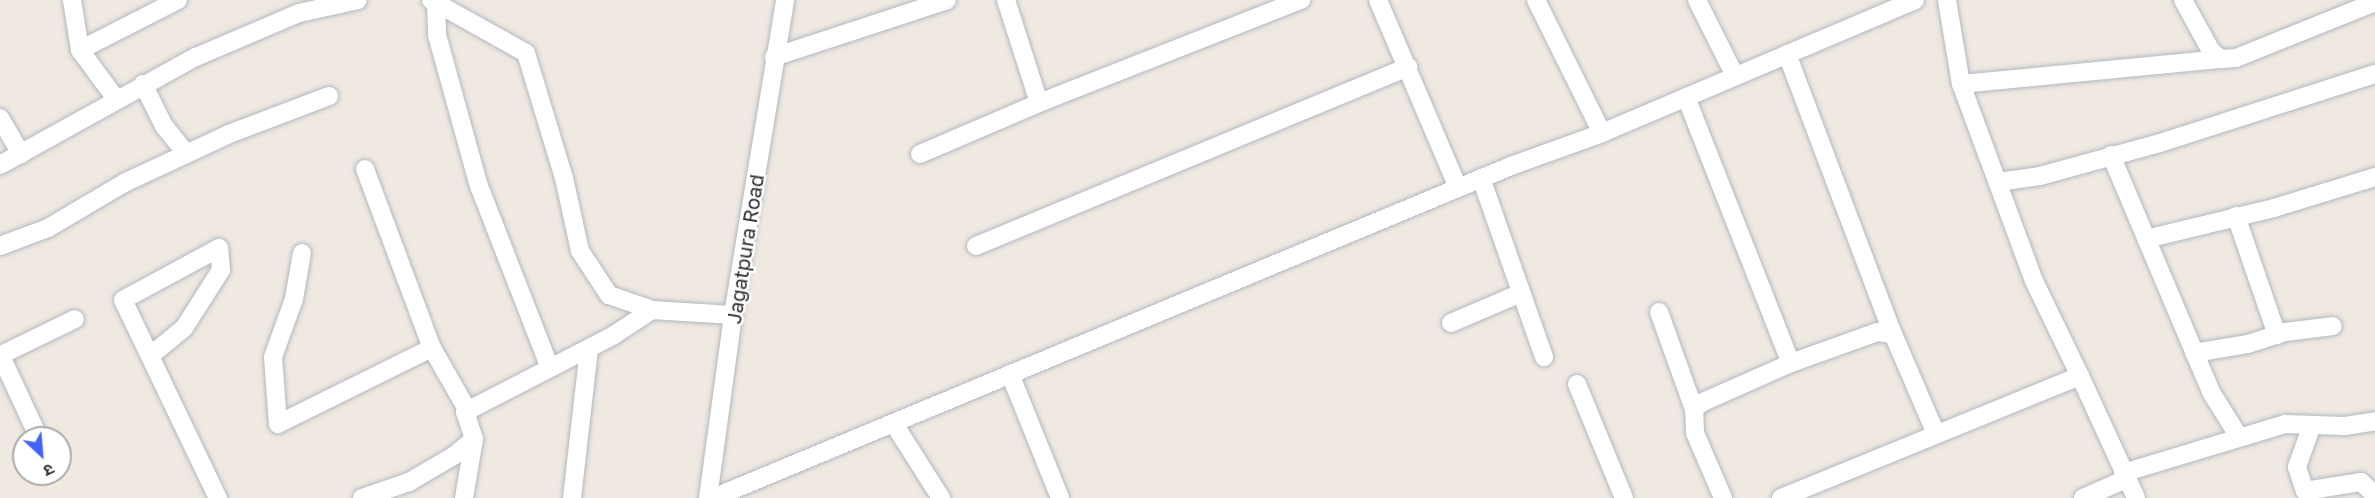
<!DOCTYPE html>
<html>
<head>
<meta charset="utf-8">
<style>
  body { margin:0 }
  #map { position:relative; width:2375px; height:498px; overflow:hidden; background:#efe9e1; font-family:"Golos Text","Noto Sans Devanagari",sans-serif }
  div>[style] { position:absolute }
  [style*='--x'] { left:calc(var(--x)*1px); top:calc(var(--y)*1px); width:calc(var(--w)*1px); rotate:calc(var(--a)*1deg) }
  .roads { filter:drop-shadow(0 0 2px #b4b7c1) drop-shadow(0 0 2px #b4b7c1) }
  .minor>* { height:18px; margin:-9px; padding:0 9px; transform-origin:9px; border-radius:9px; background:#fff }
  span { translate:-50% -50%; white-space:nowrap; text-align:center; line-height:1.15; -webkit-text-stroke:5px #fff; paint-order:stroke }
  .street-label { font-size:20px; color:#2e2e2e }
  .north { position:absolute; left:12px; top:426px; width:60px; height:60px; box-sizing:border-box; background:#fff; border:2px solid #ababab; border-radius:50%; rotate:154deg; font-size:16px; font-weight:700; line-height:24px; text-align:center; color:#2e2e2e }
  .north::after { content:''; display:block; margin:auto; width:21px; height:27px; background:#4264fb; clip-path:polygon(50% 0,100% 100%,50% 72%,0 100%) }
</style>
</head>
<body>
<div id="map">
  <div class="roads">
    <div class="minor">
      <i style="--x:72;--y:0;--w:51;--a:80.9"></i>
      <i style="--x:80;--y:50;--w:61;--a:53.7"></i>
      <i style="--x:431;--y:0;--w:109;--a:29.2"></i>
      <i style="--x:526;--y:53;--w:131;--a:73.1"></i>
      <i style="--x:564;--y:178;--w:75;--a:77.6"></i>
      <i style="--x:580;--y:251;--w:53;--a:56.6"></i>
      <i style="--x:609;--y:295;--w:46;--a:19.2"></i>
      <i style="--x:1006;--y:0;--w:108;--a:72.2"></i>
      <i style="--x:1378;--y:0;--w:204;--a:66.9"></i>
      <i style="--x:1536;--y:0;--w:148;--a:63.6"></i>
      <i style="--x:1697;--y:0;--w:85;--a:63.4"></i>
      <i style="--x:2183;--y:0;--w:58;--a:61.2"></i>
      <i style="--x:2211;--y:51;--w:13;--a:39"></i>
      <i style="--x:2221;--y:59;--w:15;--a:-4"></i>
      <i style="--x:2236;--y:58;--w:150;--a:-21.9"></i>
      <i style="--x:436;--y:2;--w:33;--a:88"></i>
      <i style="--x:437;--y:35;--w:157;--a:74.5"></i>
      <i style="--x:479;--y:186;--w:195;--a:68.7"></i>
      <i style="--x:80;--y:50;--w:110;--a:-27"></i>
      <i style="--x:1787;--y:54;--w:299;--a:69.3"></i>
      <i style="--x:774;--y:57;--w:182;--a:-18.2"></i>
      <i style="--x:143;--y:84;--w:47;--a:63.4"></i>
      <i style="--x:164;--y:126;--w:36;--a:51"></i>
      <i style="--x:1961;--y:84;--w:261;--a:-5.5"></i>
      <i style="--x:1686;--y:97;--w:286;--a:68.5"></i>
      <i style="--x:0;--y:118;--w:42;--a:59.7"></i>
      <i style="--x:920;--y:154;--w:129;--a:-23.2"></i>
      <i style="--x:1039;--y:103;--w:282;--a:-21.5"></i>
      <i style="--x:2111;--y:155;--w:257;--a:67.1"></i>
      <i style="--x:2211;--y:392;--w:53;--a:58.1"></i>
      <i style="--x:0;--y:165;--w:224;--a:-28.9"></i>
      <i style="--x:196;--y:57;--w:112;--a:-23.1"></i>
      <i style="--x:299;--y:13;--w:60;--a:-12.4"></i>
      <i style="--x:365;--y:169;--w:191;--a:69.5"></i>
      <i style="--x:432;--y:348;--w:73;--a:60.3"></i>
      <i style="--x:1481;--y:178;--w:190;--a:70.6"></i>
      <i style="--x:1998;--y:182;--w:42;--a:-8.1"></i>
      <i style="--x:2040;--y:176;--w:124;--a:-15.4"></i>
      <i style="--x:2160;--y:143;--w:226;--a:-17.8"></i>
      <i style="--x:2236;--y:216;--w:126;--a:71"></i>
      <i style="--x:2146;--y:239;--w:132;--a:-13.6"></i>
      <i style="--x:2274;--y:208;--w:106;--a:-17.1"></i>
      <i style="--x:0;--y:246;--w:51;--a:-20.6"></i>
      <i style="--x:48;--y:228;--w:88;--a:-30.6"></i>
      <i style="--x:124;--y:183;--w:116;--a:-25"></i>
      <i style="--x:229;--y:134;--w:107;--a:-20.8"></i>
      <i style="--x:976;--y:246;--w:468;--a:-22.5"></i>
      <i style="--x:302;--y:253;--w:47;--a:99.9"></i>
      <i style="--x:294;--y:299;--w:62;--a:109.9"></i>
      <i style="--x:273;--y:357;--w:67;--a:85.7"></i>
      <i style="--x:278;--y:424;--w:172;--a:-26.3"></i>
      <i style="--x:1659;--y:312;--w:103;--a:70.2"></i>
      <i style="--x:1451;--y:323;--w:76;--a:-23.2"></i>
      <i style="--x:2194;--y:353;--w:55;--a:-9.5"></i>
      <i style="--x:2248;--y:344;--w:39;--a:-18"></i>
      <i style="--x:2285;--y:332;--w:48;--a:-7.1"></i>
      <i style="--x:0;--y:354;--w:90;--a:65.1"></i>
      <i style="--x:1;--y:355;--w:82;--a:-25.9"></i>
      <i style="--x:150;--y:356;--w:44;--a:-39.5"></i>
      <i style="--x:184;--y:328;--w:69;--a:-57.5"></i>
      <i style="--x:221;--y:270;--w:22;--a:-95"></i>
      <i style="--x:219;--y:248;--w:109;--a:151.6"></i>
      <i style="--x:123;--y:300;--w:220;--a:64.4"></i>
      <i style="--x:1010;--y:374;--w:134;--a:68"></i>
      <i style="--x:2080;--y:376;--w:134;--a:65.3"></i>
      <i style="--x:1577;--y:384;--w:123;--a:67.6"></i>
      <i style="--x:894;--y:424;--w:88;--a:57.6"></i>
      <i style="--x:2312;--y:425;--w:45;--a:109.7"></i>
      <i style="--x:2297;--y:467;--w:25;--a:72"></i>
      <i style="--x:2305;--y:491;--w:57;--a:-9.1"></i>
      <i style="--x:2361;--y:482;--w:19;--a:43"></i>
      <i style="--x:2123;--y:473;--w:169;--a:-16.8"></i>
      <i style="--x:2285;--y:424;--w:60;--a:1.9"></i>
      <i style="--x:2345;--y:426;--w:30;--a:-9"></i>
      <i style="--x:362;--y:498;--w:50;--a:-18.8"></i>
      <i style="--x:409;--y:482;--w:53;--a:-30.4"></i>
      <i style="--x:455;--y:455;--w:25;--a:-40"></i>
      <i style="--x:474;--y:439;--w:28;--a:-108"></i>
      <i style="--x:465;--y:412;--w:168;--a:-27.3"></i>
      <i style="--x:614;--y:335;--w:45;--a:-33.3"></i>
      <i style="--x:652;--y:310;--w:81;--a:3.5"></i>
      <i style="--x:464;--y:498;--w:60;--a:-80.4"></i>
      <i style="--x:572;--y:498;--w:150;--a:-83.5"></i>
      <i style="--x:708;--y:498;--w:185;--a:-82.2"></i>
      <i style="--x:733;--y:315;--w:319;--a:-80.6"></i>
      <i style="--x:713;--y:498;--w:864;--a:-22.59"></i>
      <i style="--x:1511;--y:166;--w:97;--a:-19.9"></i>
      <i style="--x:1602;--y:133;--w:340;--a:-23"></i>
      <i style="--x:1723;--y:498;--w:71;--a:-113.3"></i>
      <i style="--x:1695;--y:433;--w:24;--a:-92"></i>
      <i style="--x:1694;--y:409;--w:11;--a:-38"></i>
      <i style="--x:1703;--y:402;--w:96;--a:-23.9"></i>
      <i style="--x:1791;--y:363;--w:91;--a:-19.8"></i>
      <i style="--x:1877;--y:332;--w:16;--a:7"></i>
      <i style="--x:1893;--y:334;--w:109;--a:66.7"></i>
      <i style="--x:1781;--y:498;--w:323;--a:-22.2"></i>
      <i style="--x:2080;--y:376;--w:106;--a:-115.8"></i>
      <i style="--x:2034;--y:281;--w:210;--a:-110.3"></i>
      <i style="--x:1961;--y:84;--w:85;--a:-99.5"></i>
      <i style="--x:2083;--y:498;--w:47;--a:-23.8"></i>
    </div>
  </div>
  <div class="street-label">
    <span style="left:745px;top:249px;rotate:-81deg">Jagatpura Road</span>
  </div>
  <div class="north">उ</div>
</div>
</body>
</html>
